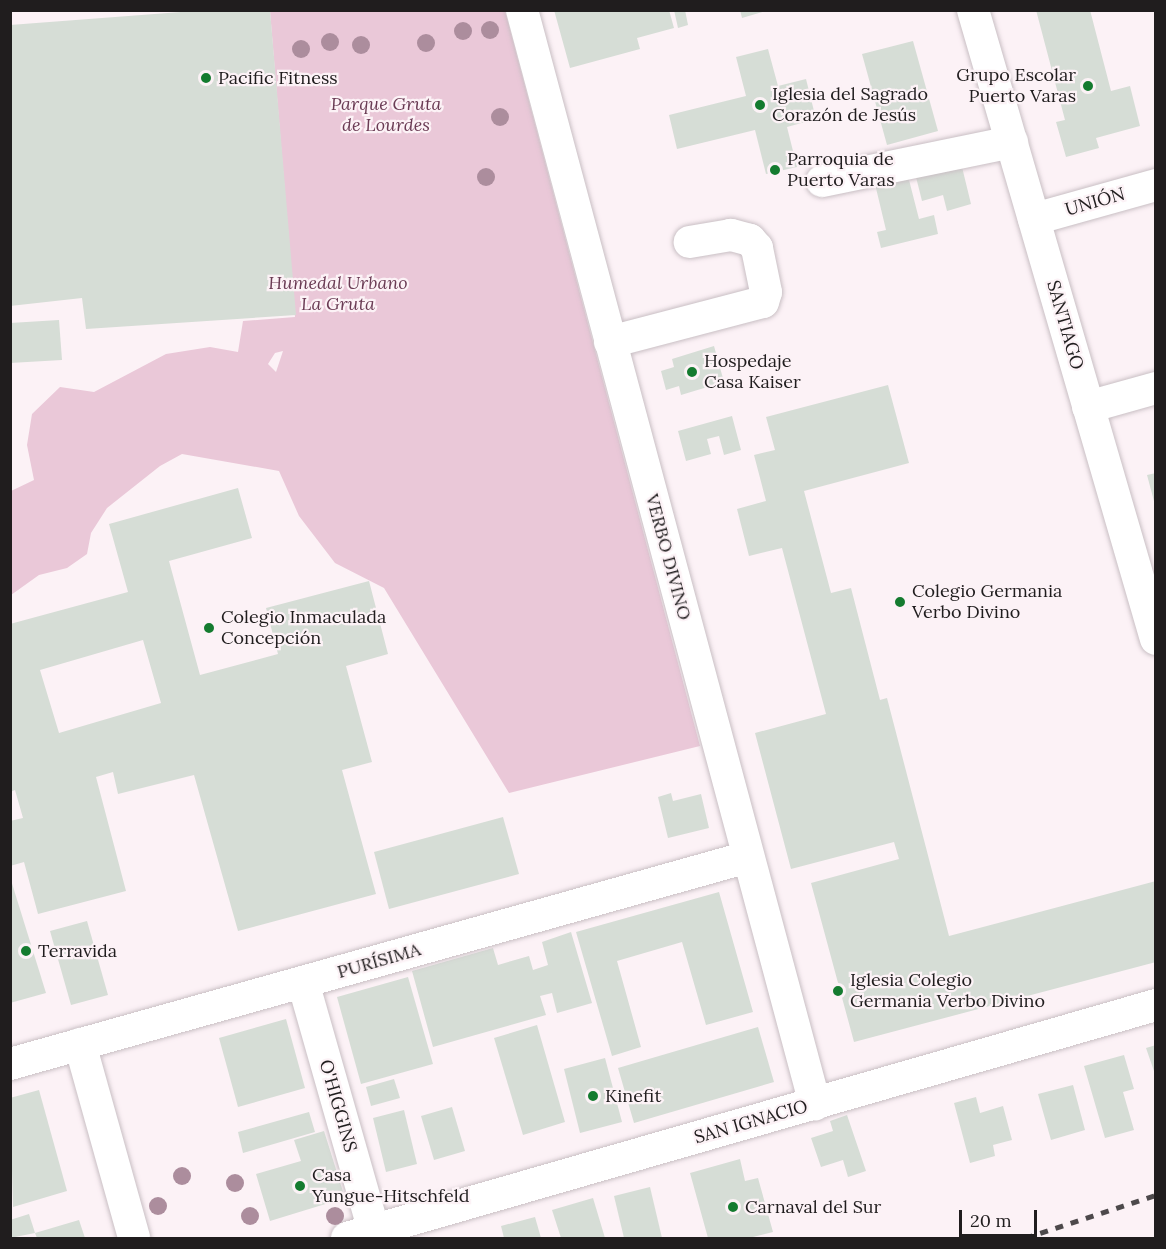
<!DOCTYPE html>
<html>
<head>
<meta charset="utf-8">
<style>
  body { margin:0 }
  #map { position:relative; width:1166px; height:1249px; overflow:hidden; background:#fcf2f6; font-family:Lora,serif }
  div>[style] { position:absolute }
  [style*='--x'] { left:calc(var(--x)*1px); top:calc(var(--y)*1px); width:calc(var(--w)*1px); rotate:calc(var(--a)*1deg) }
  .green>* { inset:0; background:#eac8d8 }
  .building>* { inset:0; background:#d6ddd6 }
  .roads { filter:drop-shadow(0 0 2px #c9bfc4) drop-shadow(0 0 2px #c9bfc4) }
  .minor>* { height:32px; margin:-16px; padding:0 16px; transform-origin:16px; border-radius:16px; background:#fff }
  .rail>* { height:4.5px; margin-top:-2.25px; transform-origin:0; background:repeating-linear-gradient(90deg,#4d494b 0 8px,transparent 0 16px) }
  .trees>* { width:18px; height:18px; margin:-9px; border-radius:50%; background:#ac8d9d }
  .dots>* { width:16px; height:16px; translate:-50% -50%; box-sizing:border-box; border:3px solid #fcf2f6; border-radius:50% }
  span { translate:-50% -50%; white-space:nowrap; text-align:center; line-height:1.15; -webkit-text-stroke:4.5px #fcf2f6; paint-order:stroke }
  .poi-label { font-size:18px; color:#201d1e }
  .right { translate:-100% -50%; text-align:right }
  .left { translate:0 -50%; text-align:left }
  .park-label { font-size:18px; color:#6a3b54; font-style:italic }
  .street-label { font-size:18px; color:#201d1e }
  .frame { position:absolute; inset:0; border:12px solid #201d1e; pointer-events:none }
  .scale { position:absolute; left:959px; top:1210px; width:78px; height:27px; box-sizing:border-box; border:3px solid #201d1e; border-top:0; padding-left:8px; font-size:18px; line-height:21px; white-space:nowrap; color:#201d1e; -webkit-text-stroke:4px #fcf2f6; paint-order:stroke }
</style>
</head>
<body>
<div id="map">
  <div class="green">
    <i style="clip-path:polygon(evenodd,270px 11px,505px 11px,700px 746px,509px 793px,384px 588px,335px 563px,299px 516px,279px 471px,182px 454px,160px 466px,107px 508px,91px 533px,87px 554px,67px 568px,39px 575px,11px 595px,11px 491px,34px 480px,27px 445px,32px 414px,60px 387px,94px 392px,166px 354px,210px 347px,238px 352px,243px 321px,295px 317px,270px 11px,283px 351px,276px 372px,268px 364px,275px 353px,283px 351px)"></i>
  </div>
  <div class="building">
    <i style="clip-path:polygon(207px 10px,270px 10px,296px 315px,86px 329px,82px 298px,10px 306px,10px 25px)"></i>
    <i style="clip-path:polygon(554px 10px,669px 10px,674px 28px,637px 38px,640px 49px,570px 68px)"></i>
    <i style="clip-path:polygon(674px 10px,685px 10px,688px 25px,678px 28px)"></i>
    <i style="clip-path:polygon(740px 10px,766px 10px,766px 11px,742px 18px)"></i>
    <i style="clip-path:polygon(1036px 10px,1090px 10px,1111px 91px,1130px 86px,1140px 126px,1096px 138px,1099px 148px,1066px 157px,1056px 122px,1065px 120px)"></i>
    <i style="clip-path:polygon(913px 41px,938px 131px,887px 145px,862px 54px)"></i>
    <i style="clip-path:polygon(768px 49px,778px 86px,806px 79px,816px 119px,787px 127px,797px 167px,766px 174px,755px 130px,677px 149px,669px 115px,746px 96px,736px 57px)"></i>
    <i style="clip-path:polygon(962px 167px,971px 204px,947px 211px,943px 195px,922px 201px,916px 177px)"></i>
    <i style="clip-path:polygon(908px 176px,919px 219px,934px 215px,938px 234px,881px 248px,877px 232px,886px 230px,875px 184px)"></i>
    <i style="clip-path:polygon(59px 320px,62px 360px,10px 363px,10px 323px)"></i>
    <i style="clip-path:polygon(714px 346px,724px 382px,681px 395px,679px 386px,666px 390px,661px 371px,674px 367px,672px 359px)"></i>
    <i style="clip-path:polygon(888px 385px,909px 463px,804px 491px,831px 593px,851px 588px,880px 700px,887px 698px,949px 936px,1156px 881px,1156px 962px,854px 1042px,811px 883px,899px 859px,894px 842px,791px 869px,755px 733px,826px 714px,782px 548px,749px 556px,737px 509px,766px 501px,754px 455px,775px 450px,766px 417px)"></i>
    <i style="clip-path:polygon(732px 416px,741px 450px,724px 455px,719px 436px,707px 439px,711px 454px,686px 461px,678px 431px)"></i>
    <i style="clip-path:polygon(1156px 473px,1156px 504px,1155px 505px,1147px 475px)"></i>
    <i style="clip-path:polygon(evenodd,238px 488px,252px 538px,169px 561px,200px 675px,278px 654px,266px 608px,369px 581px,388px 654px,346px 666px,372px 762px,342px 770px,376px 894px,238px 931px,194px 775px,118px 794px,113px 772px,96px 777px,126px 891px,38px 914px,24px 862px,10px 866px,10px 821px,23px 818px,15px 790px,10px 792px,10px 624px,128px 592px,109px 524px,238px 488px,143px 640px,161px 703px,59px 733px,40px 670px,143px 640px)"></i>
    <i style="clip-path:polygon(671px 793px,673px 801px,701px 794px,709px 828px,668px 838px,658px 797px)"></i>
    <i style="clip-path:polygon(503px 817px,519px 874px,389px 909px,374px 852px)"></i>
    <i style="clip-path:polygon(10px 877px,46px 993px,10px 1003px)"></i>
    <i style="clip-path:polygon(719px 892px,753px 1012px,706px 1025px,682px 942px,617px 961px,641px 1047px,612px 1056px,576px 932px)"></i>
    <i style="clip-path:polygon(87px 921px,108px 995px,71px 1005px,50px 931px)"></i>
    <i style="clip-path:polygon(571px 932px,592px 1003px,557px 1013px,552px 993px,540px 996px,546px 1015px,433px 1047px,412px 971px,493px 948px,498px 965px,529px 956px,533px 970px,548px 965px,542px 942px)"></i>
    <i style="clip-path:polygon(408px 977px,433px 1064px,361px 1084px,337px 997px)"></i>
    <i style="clip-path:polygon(286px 1019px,305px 1088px,238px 1107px,219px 1038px)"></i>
    <i style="clip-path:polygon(537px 1025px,565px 1122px,523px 1135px,494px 1038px)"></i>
    <i style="clip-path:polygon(758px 1027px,774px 1082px,634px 1123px,618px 1068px)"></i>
    <i style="clip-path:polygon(1156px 1045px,1156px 1074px,1155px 1074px,1146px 1048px)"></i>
    <i style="clip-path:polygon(1124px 1055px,1134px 1089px,1123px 1092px,1134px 1130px,1105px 1138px,1084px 1066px)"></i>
    <i style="clip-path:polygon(605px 1058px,622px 1122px,580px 1133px,564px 1069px)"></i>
    <i style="clip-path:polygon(394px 1079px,400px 1098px,371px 1106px,366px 1087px)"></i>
    <i style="clip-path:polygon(1073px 1085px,1085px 1130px,1051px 1140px,1038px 1094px)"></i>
    <i style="clip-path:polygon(39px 1090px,67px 1191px,13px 1207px,10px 1098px)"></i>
    <i style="clip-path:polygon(976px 1097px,980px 1113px,1003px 1106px,1012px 1140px,993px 1145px,995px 1156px,970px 1163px,954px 1103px)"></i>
    <i style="clip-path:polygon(452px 1107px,465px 1151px,434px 1160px,421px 1116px)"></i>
    <i style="clip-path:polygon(404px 1110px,417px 1164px,386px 1172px,373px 1118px)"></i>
    <i style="clip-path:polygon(309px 1112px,315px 1132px,243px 1153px,238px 1132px)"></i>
    <i style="clip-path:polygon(847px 1115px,866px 1171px,848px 1177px,843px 1160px,821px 1167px,811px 1138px,833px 1131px,830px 1121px)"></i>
    <i style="clip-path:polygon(324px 1131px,345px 1198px,270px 1221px,256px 1174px,301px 1161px,294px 1140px)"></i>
    <i style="clip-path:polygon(740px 1159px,745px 1181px,758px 1178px,773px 1232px,749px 1238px,708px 1238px,690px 1173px)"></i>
    <i style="clip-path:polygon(650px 1187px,662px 1238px,624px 1238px,614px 1196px)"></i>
    <i style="clip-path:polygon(593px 1198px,605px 1238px,561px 1238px,552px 1210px)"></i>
    <i style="clip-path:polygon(29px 1214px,35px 1233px,10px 1238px,10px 1220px)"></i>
    <i style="clip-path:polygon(535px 1217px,541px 1238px,504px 1238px,501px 1226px)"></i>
    <i style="clip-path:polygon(79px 1220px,85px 1238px,37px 1238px,35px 1233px)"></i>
  </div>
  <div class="roads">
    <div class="minor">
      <i style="--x:522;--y:10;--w:1133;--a:75.01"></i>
      <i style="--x:973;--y:10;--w:655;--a:73.78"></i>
      <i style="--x:822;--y:181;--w:194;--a:-11.6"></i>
      <i style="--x:1034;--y:219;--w:127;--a:-15.6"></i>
      <i style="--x:610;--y:342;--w:158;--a:-14.7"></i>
      <i style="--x:763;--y:302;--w:10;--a:-73"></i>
      <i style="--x:766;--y:292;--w:45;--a:-101.6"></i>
      <i style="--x:757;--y:248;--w:11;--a:-131"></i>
      <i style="--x:750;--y:240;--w:20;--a:-165"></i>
      <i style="--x:731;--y:235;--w:42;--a:170.3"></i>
      <i style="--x:1088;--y:407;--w:71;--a:-15.6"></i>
      <i style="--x:303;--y:982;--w:259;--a:74.1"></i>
      <i style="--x:80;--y:1044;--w:201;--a:74.4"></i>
      <i style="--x:10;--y:1064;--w:766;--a:-15.67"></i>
      <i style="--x:347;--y:1238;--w:842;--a:-16.07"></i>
    </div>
  </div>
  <div class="rail">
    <i style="--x:1025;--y:1238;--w:138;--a:-18.2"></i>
  </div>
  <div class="trees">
    <i style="left:490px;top:30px"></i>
    <i style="left:463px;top:31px"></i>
    <i style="left:330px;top:42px"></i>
    <i style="left:426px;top:43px"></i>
    <i style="left:361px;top:45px"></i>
    <i style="left:301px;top:49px"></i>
    <i style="left:500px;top:117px"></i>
    <i style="left:486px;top:177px"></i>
    <i style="left:182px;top:1176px"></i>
    <i style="left:235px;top:1183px"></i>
    <i style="left:158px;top:1206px"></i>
    <i style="left:250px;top:1216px"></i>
    <i style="left:335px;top:1216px"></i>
  </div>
  <div class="dots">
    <i style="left:206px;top:78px;background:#147b2f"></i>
    <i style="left:1088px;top:86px;background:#147b2f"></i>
    <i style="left:760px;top:105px;background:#147b2f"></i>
    <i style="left:775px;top:170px;background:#147b2f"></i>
    <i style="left:692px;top:372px;background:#147b2f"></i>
    <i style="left:900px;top:602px;background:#147b2f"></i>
    <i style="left:209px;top:628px;background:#147b2f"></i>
    <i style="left:26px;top:951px;background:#147b2f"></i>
    <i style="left:838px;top:991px;background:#147b2f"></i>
    <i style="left:593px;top:1096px;background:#147b2f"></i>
    <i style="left:300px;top:1186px;background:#147b2f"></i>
    <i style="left:733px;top:1207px;background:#147b2f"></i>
  </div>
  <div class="poi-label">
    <span class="right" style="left:1076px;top:86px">Grupo Escolar<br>Puerto Varas</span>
    <span class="left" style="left:218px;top:78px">Pacific Fitness</span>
    <span class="left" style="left:772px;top:105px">Iglesia del Sagrado<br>Corazón de Jesús</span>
    <span class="left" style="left:787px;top:170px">Parroquia de<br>Puerto Varas</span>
    <span class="left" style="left:704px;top:372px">Hospedaje<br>Casa Kaiser</span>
    <span class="left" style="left:912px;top:602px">Colegio Germania<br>Verbo Divino</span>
    <span class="left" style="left:221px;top:628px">Colegio Inmaculada<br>Concepción</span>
    <span class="left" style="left:38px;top:951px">Terravida</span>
    <span class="left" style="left:850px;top:991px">Iglesia Colegio<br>Germania Verbo Divino</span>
    <span class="left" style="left:605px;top:1096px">Kinefit</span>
    <span class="left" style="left:312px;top:1186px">Casa<br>Yungue-Hitschfeld</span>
    <span class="left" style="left:745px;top:1207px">Carnaval del Sur</span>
  </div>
  <div class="park-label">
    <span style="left:386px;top:115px">Parque Gruta<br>de Lourdes</span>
    <span style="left:338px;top:294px">Humedal Urbano<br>La Gruta</span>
  </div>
  <div class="street-label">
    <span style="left:1095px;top:202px;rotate:-16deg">UNIÓN</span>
    <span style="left:1065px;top:325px;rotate:74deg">SANTIAGO</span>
    <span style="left:668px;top:557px;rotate:75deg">VERBO DIVINO</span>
    <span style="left:379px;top:961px;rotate:-16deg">PURÍSIMA</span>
    <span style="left:338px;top:1106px;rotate:74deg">O'HIGGINS</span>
    <span style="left:751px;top:1122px;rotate:-16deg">SAN IGNACIO</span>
  </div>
  <div class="frame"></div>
  <div class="scale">20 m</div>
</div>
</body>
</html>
